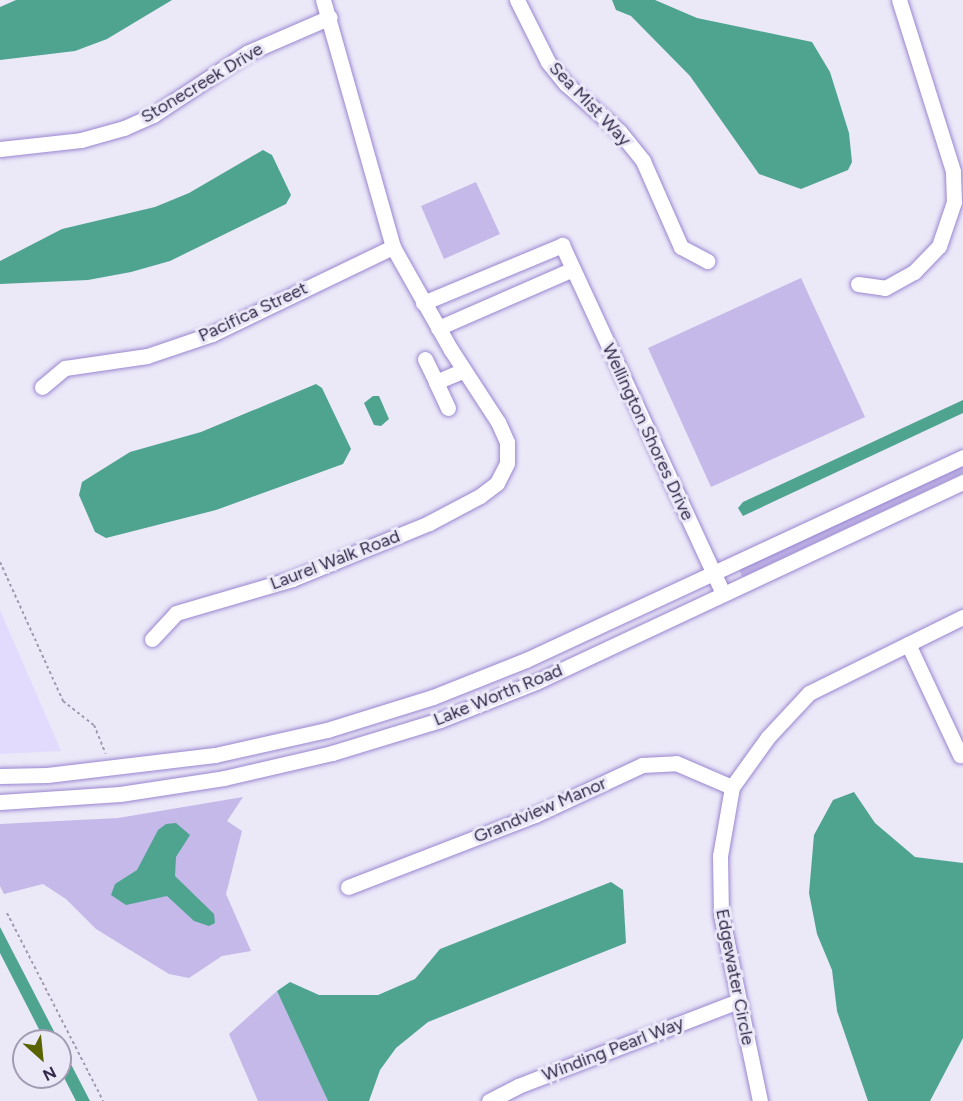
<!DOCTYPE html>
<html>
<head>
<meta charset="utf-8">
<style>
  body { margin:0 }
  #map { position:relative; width:963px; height:1101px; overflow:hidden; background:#ebe8f8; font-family:Figtree,sans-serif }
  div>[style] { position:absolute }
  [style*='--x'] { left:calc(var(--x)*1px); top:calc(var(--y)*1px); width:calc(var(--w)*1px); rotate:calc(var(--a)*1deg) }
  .built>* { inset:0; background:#e3dbfe }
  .green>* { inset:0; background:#c4b9e9 }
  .water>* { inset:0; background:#4fa490 }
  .path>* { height:2px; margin-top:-1px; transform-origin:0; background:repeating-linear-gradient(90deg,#a19bb1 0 3px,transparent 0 6px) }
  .roads { filter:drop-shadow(0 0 2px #9a86d0) drop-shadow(0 0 2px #9a86d0) }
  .minor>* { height:15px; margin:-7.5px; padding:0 7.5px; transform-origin:7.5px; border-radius:7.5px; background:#fff }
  span { translate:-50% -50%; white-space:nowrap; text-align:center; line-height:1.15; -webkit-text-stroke:6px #ebe8f8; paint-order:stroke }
  .street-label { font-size:18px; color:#342b4a }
  .north { position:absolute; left:12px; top:1029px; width:60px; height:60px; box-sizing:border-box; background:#ebe8f8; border:2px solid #a29cb2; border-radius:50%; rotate:153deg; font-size:16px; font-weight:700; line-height:24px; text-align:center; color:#342b4a }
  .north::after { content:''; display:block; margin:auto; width:21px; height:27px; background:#5a6301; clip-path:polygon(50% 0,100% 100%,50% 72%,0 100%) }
</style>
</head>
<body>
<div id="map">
  <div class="built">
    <i style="clip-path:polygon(0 610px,43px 709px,61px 751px,0 754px)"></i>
  </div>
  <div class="green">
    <i style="clip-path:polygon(476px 182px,500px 234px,444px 259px,421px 206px)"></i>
    <i style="clip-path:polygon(801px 278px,865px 417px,711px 487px,648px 348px)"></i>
    <i style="clip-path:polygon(963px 465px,963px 473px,742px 577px,739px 568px)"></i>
    <i style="clip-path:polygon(243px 797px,227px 821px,242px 831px,226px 894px,251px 951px,222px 956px,189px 978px,169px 974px,96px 929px,66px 899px,43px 884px,4px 894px,0 886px,0 824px,118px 818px)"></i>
    <i style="clip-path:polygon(277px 991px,305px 1048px,328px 1101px,258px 1101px,229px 1034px)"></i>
  </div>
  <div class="water">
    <i style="clip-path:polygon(16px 0,172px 0,107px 39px,75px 51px,0 60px,0 7px)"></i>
    <i style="clip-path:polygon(612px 0,655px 0,697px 18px,812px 42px,830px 72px,849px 133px,852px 162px,848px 170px,801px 189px,759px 174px,690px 76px,631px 16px,616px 10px)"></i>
    <i style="clip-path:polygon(263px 150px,272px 155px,291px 195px,286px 204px,170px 261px,131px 272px,88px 280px,0 284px,0 261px,62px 229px,155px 207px,189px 193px)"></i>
    <i style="clip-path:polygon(316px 384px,322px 388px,351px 449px,343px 464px,216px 510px,106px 538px,95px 532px,79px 495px,82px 482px,130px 452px,201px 432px)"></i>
    <i style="clip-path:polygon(373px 396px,379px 396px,389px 419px,381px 426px,374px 425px,364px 403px)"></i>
    <i style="clip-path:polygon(963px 400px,963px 413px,743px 516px,738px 508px,743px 502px)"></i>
    <i style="clip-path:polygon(854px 792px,875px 823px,915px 857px,963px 863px,963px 1038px,930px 1101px,868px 1101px,837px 1011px,832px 970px,817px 934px,809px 893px,814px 835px,833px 800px)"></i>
    <i style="clip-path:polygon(176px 823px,190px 835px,176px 857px,175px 876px,214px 914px,215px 923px,209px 926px,194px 921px,167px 896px,126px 905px,111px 895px,115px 884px,137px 870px,158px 830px,166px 824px)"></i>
    <i style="clip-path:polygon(611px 882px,623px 890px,626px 943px,428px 1022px,396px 1048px,380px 1070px,369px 1101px,328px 1101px,277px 991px,290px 982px,319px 995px,378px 995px,415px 979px,440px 949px)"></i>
    <i style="clip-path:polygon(0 927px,59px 1041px,45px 1041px,0 953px)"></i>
    <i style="clip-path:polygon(60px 1043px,90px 1101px,76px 1101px,60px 1070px)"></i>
  </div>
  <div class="path">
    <i style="--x:0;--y:562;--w:153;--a:65.6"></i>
    <i style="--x:63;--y:701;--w:39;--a:38"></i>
    <i style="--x:94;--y:725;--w:31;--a:68"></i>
    <i style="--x:7;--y:913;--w:211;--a:62.9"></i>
  </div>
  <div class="roads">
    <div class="minor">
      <i style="--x:517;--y:0;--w:69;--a:63.4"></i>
      <i style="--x:548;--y:62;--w:28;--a:51"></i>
      <i style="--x:566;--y:84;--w:71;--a:41.6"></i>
      <i style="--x:619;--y:131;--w:38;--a:51"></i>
      <i style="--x:643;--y:161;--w:94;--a:66.2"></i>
      <i style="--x:681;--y:247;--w:30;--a:28"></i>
      <i style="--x:0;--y:149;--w:81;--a:-6.3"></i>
      <i style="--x:81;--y:140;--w:45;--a:-15.6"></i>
      <i style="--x:124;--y:128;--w:32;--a:-24"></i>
      <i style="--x:153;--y:115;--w:113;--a:-33.4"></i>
      <i style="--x:247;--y:53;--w:90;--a:-23.4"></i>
      <i style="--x:858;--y:284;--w:27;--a:8"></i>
      <i style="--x:885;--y:288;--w:33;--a:-29"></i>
      <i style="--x:914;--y:272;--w:36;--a:-46"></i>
      <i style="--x:939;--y:246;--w:46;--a:-71.2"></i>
      <i style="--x:954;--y:202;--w:31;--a:-92"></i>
      <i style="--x:953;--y:171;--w:179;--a:-107.5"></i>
      <i style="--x:423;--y:303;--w:151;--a:-22.6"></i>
      <i style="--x:562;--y:245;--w:384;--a:65.2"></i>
      <i style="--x:438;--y:328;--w:147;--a:-23.6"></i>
      <i style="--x:425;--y:359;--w:25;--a:64"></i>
      <i style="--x:42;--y:387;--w:30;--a:-40"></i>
      <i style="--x:65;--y:368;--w:83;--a:-8.3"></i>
      <i style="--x:147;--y:356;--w:69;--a:-18.7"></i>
      <i style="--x:212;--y:334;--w:201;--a:-25.7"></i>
      <i style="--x:448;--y:408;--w:29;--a:-115"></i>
      <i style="--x:436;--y:382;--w:30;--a:-23"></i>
      <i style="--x:152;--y:639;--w:35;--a:-47"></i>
      <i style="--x:176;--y:613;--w:121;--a:-16.3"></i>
      <i style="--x:292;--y:579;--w:148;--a:-22.2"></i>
      <i style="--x:429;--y:523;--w:58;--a:-27.9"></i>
      <i style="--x:480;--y:496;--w:21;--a:-37"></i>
      <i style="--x:497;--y:483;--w:22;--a:-63"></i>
      <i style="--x:507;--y:463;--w:21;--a:-90"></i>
      <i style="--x:507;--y:442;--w:22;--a:-114"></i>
      <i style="--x:498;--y:422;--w:86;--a:-123.1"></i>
      <i style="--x:451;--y:350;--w:118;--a:-119.4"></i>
      <i style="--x:393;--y:247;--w:257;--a:-105.8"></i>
      <i style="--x:908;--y:644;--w:123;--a:64.9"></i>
      <i style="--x:0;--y:776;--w:47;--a:-1.2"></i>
      <i style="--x:47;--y:775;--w:169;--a:-6.8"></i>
      <i style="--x:215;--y:755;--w:115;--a:-12.6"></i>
      <i style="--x:327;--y:730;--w:111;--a:-17.3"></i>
      <i style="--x:433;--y:697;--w:100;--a:-21.7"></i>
      <i style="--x:526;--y:660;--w:482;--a:-24.9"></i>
      <i style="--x:0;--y:802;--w:120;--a:-3.8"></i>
      <i style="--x:120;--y:794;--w:105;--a:-8.7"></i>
      <i style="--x:224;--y:778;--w:111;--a:-13"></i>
      <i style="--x:332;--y:753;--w:113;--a:-17"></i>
      <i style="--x:440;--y:720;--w:103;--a:-21.6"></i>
      <i style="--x:536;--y:682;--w:472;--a:-25.1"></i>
      <i style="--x:348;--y:887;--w:200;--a:-21.1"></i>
      <i style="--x:535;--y:815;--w:118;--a:-25"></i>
      <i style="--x:642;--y:765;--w:34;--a:-3"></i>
      <i style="--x:676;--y:763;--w:61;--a:23.2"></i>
      <i style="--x:489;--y:1101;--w:33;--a:-27"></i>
      <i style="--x:518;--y:1086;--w:236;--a:-21.1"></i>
      <i style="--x:760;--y:1101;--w:191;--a:-101.8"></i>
      <i style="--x:721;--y:914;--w:58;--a:-91"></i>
      <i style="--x:720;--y:856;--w:70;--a:-80.1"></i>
      <i style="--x:732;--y:787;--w:62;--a:-54.2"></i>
      <i style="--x:768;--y:737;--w:60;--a:-47"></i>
      <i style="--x:809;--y:693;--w:172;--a:-26.3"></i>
    </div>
  </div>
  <div class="street-label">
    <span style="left:202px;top:83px;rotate:-31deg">Stonecreek Drive</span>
    <span style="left:590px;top:104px;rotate:46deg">Sea Mist Way</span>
    <span style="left:253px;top:312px;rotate:-25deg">Pacifica Street</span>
    <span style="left:648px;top:432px;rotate:65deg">Wellington Shores Drive</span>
    <span style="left:335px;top:560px;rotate:-21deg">Laurel Walk Road</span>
    <span style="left:498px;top:695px;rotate:-22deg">Lake Worth Road</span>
    <span style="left:540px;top:810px;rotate:-23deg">Grandview Manor</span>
    <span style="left:735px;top:977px;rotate:79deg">Edgewater Circle</span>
    <span style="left:613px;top:1049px;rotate:-21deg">Winding Pearl Way</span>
  </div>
  <div class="north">N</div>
</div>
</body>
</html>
